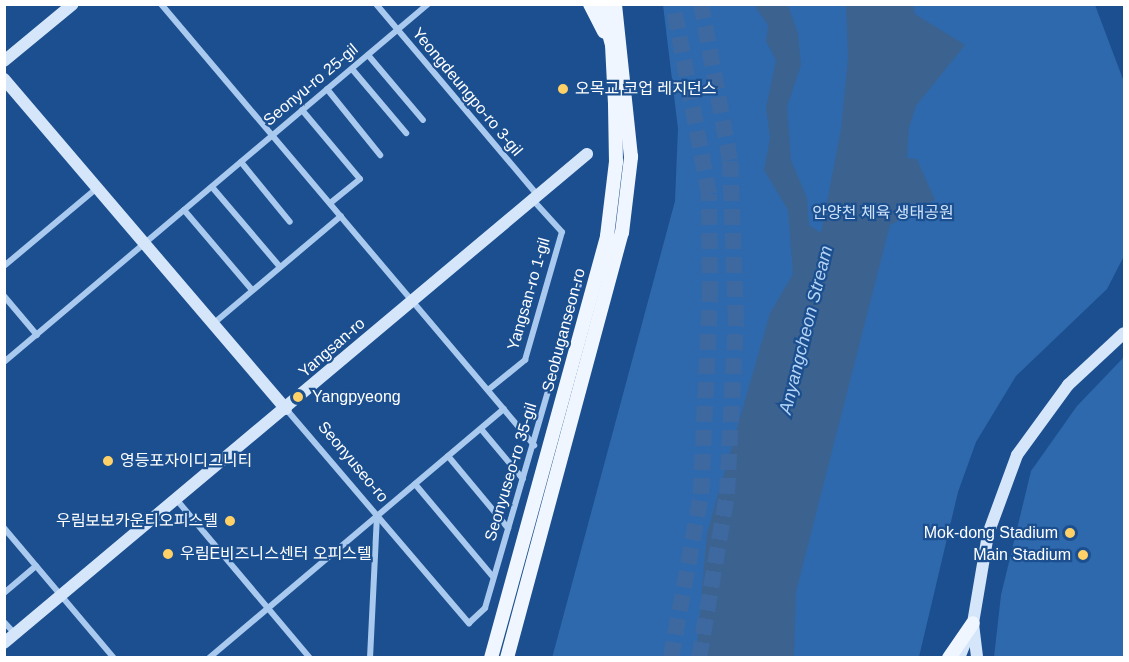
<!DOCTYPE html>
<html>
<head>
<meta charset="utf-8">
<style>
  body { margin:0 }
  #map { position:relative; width:1129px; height:662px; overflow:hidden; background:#1b4f8f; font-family:Helvetica,"Noto Sans KR",sans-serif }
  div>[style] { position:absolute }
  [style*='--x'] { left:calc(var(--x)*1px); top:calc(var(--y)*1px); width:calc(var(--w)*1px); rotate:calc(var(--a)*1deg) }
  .green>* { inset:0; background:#2e69ad }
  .water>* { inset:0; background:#3c6290 }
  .highway-tunnel>* { height:16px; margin-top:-8px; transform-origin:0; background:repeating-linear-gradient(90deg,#3d69a0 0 16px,transparent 0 24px) }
  .street>* { height:6px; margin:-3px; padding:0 3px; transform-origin:3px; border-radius:3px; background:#a9c9ee }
  .secondary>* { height:12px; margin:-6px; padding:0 6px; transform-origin:6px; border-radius:6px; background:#d6e6fa }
  .primary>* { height:14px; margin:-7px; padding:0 7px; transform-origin:7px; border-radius:7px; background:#f0f6ff }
  .dots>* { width:16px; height:16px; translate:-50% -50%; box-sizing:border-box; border:3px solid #1b4f8f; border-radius:50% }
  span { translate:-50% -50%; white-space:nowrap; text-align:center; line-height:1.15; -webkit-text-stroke:4.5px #1b4f8f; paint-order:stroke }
  .street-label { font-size:16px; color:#fff }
  .poi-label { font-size:16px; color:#fff }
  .left { translate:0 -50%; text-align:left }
  .right { translate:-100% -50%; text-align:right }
  .park-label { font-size:16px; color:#cfe3fa }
  .water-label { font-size:18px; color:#b5d3f5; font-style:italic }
  .frame { position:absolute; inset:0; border:6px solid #fff; pointer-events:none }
</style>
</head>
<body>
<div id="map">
  <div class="green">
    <i style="clip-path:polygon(663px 5px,1095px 5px,1124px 82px,1124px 256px,1107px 289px,1016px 376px,976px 442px,958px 492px,919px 657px,552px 658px,675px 201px,678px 129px)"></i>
    <i style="clip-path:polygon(1124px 357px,1124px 657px,994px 657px,1001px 595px,1031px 471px,1077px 406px)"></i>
  </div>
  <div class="water">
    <i style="clip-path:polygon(754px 5px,788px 5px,798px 33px,801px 65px,787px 107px,791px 160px,807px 198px,809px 225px,821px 233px,841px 129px,848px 57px,846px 5px,913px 5px,915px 14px,965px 45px,916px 106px,909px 128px,907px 158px,917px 159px,935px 200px,890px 225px,796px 592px,794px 657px,696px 657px,707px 533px,770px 313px,793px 274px,788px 210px,764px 170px,770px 138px,766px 108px,776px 60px,766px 41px,768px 25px)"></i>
  </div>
  <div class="highway-tunnel">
    <i style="--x:671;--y:658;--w:167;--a:-79.6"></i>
    <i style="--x:701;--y:494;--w:197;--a:-87.4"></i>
    <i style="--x:710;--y:297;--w:103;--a:-90.6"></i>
    <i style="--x:709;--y:194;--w:193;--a:-100.7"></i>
    <i style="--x:699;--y:658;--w:166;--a:-80.3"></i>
    <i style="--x:727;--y:494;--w:173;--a:-87"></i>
    <i style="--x:736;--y:321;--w:161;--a:-92.1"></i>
    <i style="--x:730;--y:160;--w:159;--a:-100.5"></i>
  </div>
  <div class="street">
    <i style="--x:161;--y:4;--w:578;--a:49.78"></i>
    <i style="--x:376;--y:4;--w:251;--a:49.8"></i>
    <i style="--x:368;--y:55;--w:85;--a:49.8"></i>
    <i style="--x:352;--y:69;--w:84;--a:49.8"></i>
    <i style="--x:327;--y:89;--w:85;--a:51.2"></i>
    <i style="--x:302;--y:110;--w:90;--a:50"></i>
    <i style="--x:360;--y:179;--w:38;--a:141"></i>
    <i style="--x:241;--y:162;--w:77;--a:50.8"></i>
    <i style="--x:212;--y:187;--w:105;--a:49.6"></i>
    <i style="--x:184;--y:210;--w:105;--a:49.6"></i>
    <i style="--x:4;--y:266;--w:121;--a:-40"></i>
    <i style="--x:4;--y:296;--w:51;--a:49.8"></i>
    <i style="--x:214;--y:323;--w:166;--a:-40.1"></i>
    <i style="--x:4;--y:362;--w:555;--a:-40.18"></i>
    <i style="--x:488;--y:390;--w:48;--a:-39"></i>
    <i style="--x:525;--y:360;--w:133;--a:-73.9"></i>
    <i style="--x:562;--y:232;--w:43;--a:-132.2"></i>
    <i style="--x:286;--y:409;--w:282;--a:49.5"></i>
    <i style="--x:469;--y:623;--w:22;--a:-43"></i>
    <i style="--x:485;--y:608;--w:337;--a:-73.8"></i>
    <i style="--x:481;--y:429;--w:65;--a:50"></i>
    <i style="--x:448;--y:456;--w:94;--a:50.2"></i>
    <i style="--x:415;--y:484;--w:121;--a:50"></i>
    <i style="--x:176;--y:499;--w:208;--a:49.9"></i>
    <i style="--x:4;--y:528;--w:170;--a:49.8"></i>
    <i style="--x:4;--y:593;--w:42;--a:-40.2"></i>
    <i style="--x:4;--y:622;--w:16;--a:47"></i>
    <i style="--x:209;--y:658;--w:386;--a:-40.2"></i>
    <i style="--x:370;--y:658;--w:142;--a:-87.2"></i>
  </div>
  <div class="secondary">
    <i style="--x:4;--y:61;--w:89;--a:-39.6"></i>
    <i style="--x:4;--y:79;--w:434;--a:49.5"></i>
    <i style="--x:973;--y:624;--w:34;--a:83"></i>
    <i style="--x:4;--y:643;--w:761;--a:-39.99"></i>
    <i style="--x:959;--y:658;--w:38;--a:-68"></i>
    <i style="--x:973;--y:623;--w:90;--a:-80.4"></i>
    <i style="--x:988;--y:534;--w:84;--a:-69.8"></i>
    <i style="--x:1017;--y:455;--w:87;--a:-53.9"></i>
    <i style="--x:1068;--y:385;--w:76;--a:-42.9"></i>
  </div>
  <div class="primary">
    <i style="--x:590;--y:4;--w:31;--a:63"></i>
    <i style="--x:491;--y:658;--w:438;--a:-74.6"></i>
    <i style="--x:607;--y:236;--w:75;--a:-83.1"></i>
    <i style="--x:616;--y:162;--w:58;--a:-91"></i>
    <i style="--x:615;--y:104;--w:59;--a:-92.9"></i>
    <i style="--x:612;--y:45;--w:42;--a:-105"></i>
    <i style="--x:507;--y:658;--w:440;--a:-74.9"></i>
    <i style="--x:622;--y:233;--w:77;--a:-83.2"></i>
    <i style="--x:631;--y:157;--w:154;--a:-96"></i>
    <i style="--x:949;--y:658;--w:42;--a:-55.6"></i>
  </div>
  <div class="dots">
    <i style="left:563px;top:89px;background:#ffd166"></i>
    <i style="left:298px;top:397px;background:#ffd166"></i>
    <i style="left:108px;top:461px;background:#ffd166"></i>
    <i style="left:230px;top:521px;background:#ffd166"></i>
    <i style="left:1070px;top:533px;background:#ffd166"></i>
    <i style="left:168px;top:554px;background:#ffd166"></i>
    <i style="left:1083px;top:555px;background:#ffd166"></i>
  </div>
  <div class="street-label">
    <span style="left:311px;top:85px;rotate:-40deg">Seonyu-ro 25-gil</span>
    <span style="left:467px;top:92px;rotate:50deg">Yeongdeungpo-ro 3-gil</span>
    <span style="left:529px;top:294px;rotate:-74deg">Yangsan-ro 1-gil</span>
    <span style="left:564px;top:330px;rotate:-75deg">Seobuganseon-ro</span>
    <span style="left:332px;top:348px;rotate:-41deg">Yangsan-ro</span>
    <span style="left:353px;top:462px;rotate:50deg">Seonyuseo-ro</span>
    <span style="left:511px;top:472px;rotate:-73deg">Seonyuseo-ro 35-gil</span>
  </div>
  <div class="poi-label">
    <span class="left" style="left:575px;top:89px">오목교 코업 레지던스</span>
    <span class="left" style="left:312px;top:397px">Yangpyeong</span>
    <span class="left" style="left:120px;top:461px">영등포자이디그니티</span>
    <span class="right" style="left:218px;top:521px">우림보보카운티오피스텔</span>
    <span class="right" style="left:1058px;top:533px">Mok-dong Stadium</span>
    <span class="left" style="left:180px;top:554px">우림E비즈니스센터 오피스텔</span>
    <span class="right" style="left:1071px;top:555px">Main Stadium</span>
  </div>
  <div class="park-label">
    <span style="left:883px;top:213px">안양천 체육 생태공원</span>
  </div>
  <div class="water-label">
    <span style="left:806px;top:330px;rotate:-76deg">Anyangcheon Stream</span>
  </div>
  <div class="frame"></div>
</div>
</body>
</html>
